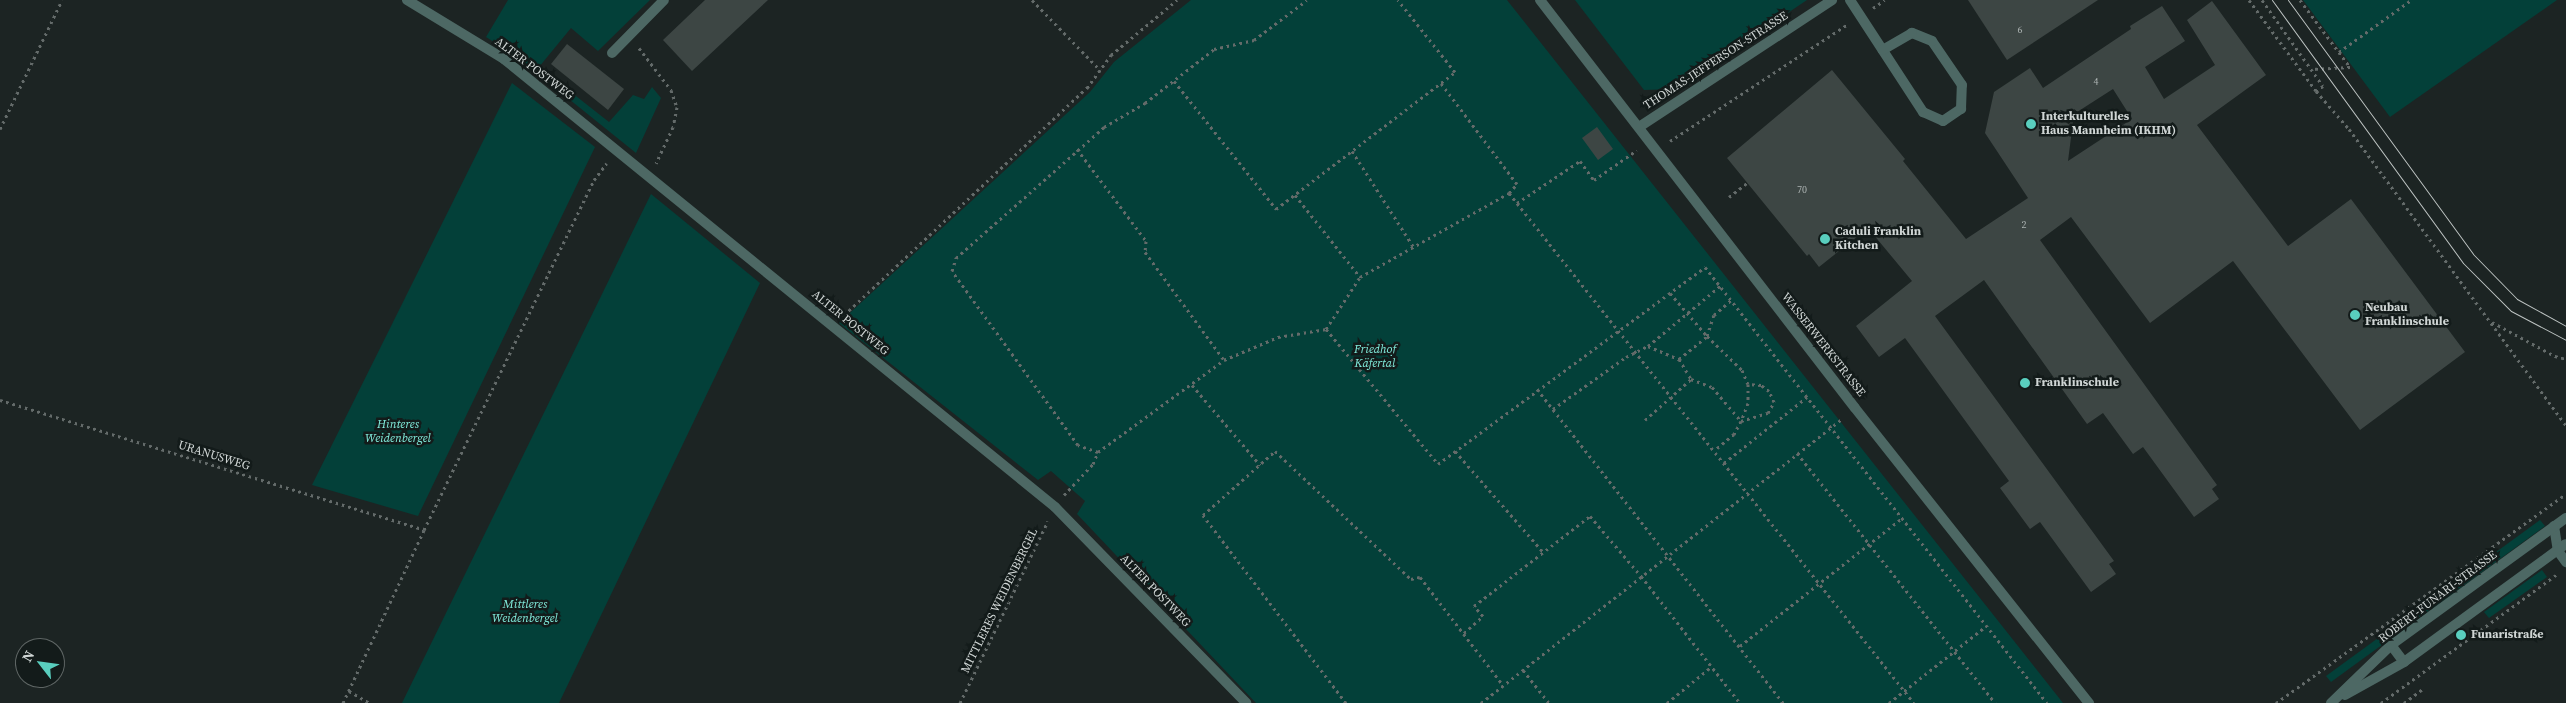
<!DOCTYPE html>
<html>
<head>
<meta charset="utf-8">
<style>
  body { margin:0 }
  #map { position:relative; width:2566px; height:703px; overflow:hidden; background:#1c2423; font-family:"Source Serif 4",serif }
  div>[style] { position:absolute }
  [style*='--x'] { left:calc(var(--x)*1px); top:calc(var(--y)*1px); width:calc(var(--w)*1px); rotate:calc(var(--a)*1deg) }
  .green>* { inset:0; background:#034039 }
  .building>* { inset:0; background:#3d4644 }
  .path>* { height:3px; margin-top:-1.5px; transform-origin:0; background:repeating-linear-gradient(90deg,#646b6a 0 2.5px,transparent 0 6.5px) }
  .service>* { height:10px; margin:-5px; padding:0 5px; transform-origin:5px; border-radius:5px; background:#4d6864 }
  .minor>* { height:10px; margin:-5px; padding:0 5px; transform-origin:5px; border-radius:5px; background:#4d6864 }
  .tertiary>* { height:10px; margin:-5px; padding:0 5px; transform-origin:5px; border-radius:5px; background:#4d6864 }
  .tram>* { height:1px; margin:-0.5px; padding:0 0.5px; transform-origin:0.5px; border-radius:0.5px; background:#bdc3c2 }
  .dots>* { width:14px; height:14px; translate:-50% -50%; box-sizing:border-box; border:2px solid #131b1a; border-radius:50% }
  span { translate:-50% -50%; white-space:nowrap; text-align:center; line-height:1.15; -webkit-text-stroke:5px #131b1a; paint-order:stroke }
  .number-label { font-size:10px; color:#abb2b1 }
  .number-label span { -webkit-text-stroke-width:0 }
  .street-label { font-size:12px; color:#d0d6d5 }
  .poi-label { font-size:12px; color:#d0d6d5; font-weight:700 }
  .left { translate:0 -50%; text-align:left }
  .park-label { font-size:12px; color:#81ecdc; font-style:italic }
  .north { position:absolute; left:15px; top:638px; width:50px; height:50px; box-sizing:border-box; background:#131b1a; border:1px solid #5f6665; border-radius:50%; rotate:300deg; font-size:14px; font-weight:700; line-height:20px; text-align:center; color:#d0d6d5 }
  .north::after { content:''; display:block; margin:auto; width:18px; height:22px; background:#59cebe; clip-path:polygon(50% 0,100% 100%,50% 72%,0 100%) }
</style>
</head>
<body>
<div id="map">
  <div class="green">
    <i style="clip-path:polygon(508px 0,650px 0,598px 51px,571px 28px,539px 67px,609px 122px,633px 95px,644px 99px,652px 87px,661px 98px,636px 153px,513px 54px,486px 37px)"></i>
    <i style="clip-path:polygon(1191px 0,1507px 0,2063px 703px,1256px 703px,1077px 514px,1085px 501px,1051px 471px,1038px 480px,839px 323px,1090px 92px,1114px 62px)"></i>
    <i style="clip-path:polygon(1575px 0,1807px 0,1674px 89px,1644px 90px)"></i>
    <i style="clip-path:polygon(2303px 0,2557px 0,2390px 117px)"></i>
    <i style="clip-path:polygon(512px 83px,595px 147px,418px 516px,312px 485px)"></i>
    <i style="clip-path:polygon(651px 194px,760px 283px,559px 703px,402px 703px)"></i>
    <i style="clip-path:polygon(2540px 520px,2545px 526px,2331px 682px,2326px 676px)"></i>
    <i style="clip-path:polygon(2542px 570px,2547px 577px,2489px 618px,2484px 612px)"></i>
  </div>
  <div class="building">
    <i style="clip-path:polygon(705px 0,768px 0,692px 71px,663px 40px)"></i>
    <i style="clip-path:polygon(1968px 0,2098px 0,2007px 60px)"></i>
    <i style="clip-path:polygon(evenodd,2212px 1px,2266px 75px,2197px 125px,2288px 246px,2351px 199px,2465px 352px,2360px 430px,2233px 261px,2150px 323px,2071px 217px,2040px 240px,2217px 485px,2212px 489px,2219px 499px,2194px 517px,2143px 447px,2133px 454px,2103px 413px,2087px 424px,1984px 280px,1935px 316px,2114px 561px,2109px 564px,2116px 574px,2091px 592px,2040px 522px,2030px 529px,2000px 488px,2009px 481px,1905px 338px,1879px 357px,1856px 326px,1912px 281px,1868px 228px,1819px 267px,1809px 254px,1807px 256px,1727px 158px,1832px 70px,1905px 159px,1903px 161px,1966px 239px,2028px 198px,1985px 133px,1994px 92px,2030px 68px,2043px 88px,2131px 29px,2130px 26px,2162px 6px,2185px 41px,2145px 67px,2164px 99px,2215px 65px,2187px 20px,2212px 1px,2113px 89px,2132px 119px,2068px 161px,2074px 114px,2113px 89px)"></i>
    <i style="clip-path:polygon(567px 44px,624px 89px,608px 110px,551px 64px)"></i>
    <i style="clip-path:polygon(1597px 127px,1613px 149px,1598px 160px,1582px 138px)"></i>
  </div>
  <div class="path">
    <i style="--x:1032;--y:0;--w:98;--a:45.8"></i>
    <i style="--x:2249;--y:0;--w:113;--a:53.6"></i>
    <i style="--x:2316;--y:91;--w:50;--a:49"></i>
    <i style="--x:2349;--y:129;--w:368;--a:53.8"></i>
    <i style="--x:2262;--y:0;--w:105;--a:54.7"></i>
    <i style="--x:2323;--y:86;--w:9;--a:144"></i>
    <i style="--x:2300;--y:0;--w:84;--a:53.3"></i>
    <i style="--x:2350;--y:67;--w:38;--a:177"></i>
    <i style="--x:1873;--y:8;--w:14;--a:-34"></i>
    <i style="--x:639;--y:48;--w:53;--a:52.7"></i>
    <i style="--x:671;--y:90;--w:18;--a:71"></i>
    <i style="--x:677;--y:107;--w:20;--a:101"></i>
    <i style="--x:673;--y:127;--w:40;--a:115"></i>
    <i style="--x:2339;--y:52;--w:89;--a:-35.8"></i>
    <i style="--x:1174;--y:81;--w:164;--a:51.4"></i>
    <i style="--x:1276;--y:209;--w:225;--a:-37.4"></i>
    <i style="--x:1455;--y:72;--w:92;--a:-128.4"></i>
    <i style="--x:0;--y:129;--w:143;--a:-64.3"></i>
    <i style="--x:1670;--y:141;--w:213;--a:-33.3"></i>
    <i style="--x:1077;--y:149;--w:115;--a:53.1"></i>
    <i style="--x:1146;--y:241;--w:11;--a:95"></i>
    <i style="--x:1145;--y:252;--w:134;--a:53.8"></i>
    <i style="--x:1352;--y:151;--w:113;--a:57.3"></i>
    <i style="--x:1509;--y:193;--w:651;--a:51.55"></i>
    <i style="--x:1295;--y:195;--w:105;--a:51.6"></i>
    <i style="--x:1729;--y:197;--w:23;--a:-38"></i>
    <i style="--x:1517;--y:203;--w:76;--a:-33.7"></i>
    <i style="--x:1580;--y:161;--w:24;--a:54"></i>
    <i style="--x:1594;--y:180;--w:52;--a:-34.9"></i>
    <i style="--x:1670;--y:293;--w:57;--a:49.3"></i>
    <i style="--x:1707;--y:336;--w:49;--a:44.2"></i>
    <i style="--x:1742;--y:370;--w:15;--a:67"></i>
    <i style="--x:1748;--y:384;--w:19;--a:90"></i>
    <i style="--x:1748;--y:403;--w:19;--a:111"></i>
    <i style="--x:1741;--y:421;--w:15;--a:118"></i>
    <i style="--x:1734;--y:434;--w:26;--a:140"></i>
    <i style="--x:844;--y:315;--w:333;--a:-43.1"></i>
    <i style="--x:1087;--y:88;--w:41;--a:-54"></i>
    <i style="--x:1111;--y:55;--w:86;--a:-39.8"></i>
    <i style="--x:2492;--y:322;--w:72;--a:28.4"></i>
    <i style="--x:2555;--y:356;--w:11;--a:15"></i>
    <i style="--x:1326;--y:329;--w:175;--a:50.3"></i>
    <i style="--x:1438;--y:464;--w:332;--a:-36.4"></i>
    <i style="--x:1705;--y:267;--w:554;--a:51.89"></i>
    <i style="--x:1648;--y:346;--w:34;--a:23"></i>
    <i style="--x:1679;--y:359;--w:23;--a:59"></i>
    <i style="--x:1679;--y:359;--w:36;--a:-39"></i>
    <i style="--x:1707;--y:336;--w:22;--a:-72"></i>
    <i style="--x:1714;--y:315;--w:23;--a:-41"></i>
    <i style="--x:1192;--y:385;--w:105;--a:49.6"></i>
    <i style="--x:1537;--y:389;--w:399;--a:51.9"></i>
    <i style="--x:0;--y:400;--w:443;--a:17"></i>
    <i style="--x:1553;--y:409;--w:90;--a:-35.5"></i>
    <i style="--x:1626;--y:357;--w:25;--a:-27"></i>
    <i style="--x:1648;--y:346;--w:94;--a:-39.8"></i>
    <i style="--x:1645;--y:420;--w:62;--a:-41.7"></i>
    <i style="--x:1691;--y:379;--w:22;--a:21"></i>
    <i style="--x:1712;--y:387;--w:45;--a:49.5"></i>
    <i style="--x:1741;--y:421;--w:28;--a:-17"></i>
    <i style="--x:1768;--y:413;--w:13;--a:-61"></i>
    <i style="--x:1774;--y:402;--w:12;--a:-114"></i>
    <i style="--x:1769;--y:391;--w:10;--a:-143"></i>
    <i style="--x:1761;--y:385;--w:13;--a:-176"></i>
    <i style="--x:1455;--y:451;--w:134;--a:48.9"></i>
    <i style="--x:1098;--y:452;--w:21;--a:-161"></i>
    <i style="--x:1078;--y:445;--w:215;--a:-125.9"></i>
    <i style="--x:952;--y:271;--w:14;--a:-73"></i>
    <i style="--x:956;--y:258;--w:198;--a:-41.5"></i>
    <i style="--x:1104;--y:127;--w:48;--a:-30.3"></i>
    <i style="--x:1145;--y:103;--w:88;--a:-38"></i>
    <i style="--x:1214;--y:49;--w:41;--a:-12.7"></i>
    <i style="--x:1254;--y:40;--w:66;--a:-37"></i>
    <i style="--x:1797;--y:453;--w:319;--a:51.6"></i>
    <i style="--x:1724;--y:463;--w:106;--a:-38.5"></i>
    <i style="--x:1064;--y:495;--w:42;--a:-46.9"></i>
    <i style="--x:1093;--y:464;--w:13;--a:-67"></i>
    <i style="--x:1098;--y:452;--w:156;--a:-36.1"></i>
    <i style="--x:1224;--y:360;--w:59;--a:-23.1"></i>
    <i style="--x:1278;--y:337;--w:49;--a:-9.5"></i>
    <i style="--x:1326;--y:329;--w:62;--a:-56.8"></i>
    <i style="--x:1360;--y:277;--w:171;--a:-29.4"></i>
    <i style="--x:1509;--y:193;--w:12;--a:-48"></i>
    <i style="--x:1517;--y:184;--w:126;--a:-127"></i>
    <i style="--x:1464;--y:633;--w:25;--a:-42"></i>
    <i style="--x:1483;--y:616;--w:13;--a:-132"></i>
    <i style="--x:1474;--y:606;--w:147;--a:-37.8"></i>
    <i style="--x:1590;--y:516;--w:79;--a:49.6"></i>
    <i style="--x:1641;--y:576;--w:161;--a:52.1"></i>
    <i style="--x:1740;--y:646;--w:206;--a:-38.3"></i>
    <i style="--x:1523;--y:670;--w:42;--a:51.8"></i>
    <i style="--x:349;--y:691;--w:24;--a:30"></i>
    <i style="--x:343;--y:703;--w:191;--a:-64.9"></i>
    <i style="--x:424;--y:530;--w:389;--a:-64.1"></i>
    <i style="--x:594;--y:180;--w:21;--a:-53"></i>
    <i style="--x:960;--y:703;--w:202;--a:-64.2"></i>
    <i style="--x:1346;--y:703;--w:236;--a:-127.3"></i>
    <i style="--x:1203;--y:515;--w:96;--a:-41.6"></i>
    <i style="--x:1275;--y:451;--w:187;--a:43.3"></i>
    <i style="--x:1411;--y:579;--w:9;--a:-13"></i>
    <i style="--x:1420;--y:577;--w:136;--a:52.5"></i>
    <i style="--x:1481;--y:703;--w:461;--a:-38.2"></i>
    <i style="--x:1667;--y:703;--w:57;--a:-39.3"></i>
    <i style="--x:1889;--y:703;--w:124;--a:-38.4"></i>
    <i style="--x:2276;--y:703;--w:357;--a:-35.8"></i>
    <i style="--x:2381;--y:703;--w:217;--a:-36.2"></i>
    <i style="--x:2404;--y:703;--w:25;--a:-37"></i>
  </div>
  <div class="service">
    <i style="--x:407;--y:0;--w:114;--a:31.3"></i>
    <i style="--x:504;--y:59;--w:710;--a:39.11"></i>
    <i style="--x:1055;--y:507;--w:274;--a:45.7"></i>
    <i style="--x:1850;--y:0;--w:134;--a:56.9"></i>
    <i style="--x:1923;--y:112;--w:22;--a:24"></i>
    <i style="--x:1943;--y:121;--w:22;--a:-34"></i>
    <i style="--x:1961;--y:109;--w:24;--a:-88"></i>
    <i style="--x:1962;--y:85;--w:53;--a:-124.3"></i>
    <i style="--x:1932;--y:41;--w:22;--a:-158"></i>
    <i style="--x:1912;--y:33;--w:34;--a:150"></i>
    <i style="--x:612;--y:53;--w:74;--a:-45.5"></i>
    <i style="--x:2554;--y:526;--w:25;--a:81"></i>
    <i style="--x:2558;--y:551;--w:14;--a:54"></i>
    <i style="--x:2391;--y:645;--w:21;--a:53"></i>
  </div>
  <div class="minor">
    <i style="--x:1639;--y:127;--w:231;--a:-33.3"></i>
  </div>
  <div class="tertiary">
    <i style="--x:1540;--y:0;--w:515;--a:52.33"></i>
    <i style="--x:1855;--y:408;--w:377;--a:51.6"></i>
    <i style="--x:2345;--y:695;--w:68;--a:-29.2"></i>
    <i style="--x:2404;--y:662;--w:200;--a:-36.1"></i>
    <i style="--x:2331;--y:703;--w:83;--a:-44"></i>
    <i style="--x:2391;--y:645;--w:216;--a:-36"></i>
  </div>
  <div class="tram">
    <i style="--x:2272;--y:0;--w:325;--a:54"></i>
    <i style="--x:2463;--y:263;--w:68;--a:45"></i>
    <i style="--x:2511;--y:311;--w:62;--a:27.8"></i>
    <i style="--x:2288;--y:0;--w:314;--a:53.9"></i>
    <i style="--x:2473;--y:254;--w:63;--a:45.6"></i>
    <i style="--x:2517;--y:299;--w:56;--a:28.9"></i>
  </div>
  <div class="dots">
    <i style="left:2031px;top:124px;background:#59cebe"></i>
    <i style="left:1825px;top:239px;background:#59cebe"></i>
    <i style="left:2355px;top:315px;background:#59cebe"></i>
    <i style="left:2025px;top:383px;background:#59cebe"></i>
    <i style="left:2461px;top:635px;background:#59cebe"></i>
  </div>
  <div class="number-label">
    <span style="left:2020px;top:30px">6</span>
    <span style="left:2096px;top:82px">4</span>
    <span style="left:1802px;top:190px">70</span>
    <span style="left:2024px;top:225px">2</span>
  </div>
  <div class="street-label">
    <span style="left:1716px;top:61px;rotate:-33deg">THOMAS-JEFFERSON-STRASSE</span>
    <span style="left:534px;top:69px;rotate:37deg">ALTER POSTWEG</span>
    <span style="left:850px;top:323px;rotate:39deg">ALTER POSTWEG</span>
    <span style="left:1823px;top:345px;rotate:52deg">WASSERWERKSTRASSE</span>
    <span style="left:214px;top:456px;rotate:17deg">URANUSWEG</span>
    <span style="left:1155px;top:591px;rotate:46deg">ALTER POSTWEG</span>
    <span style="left:2438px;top:597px;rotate:-37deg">ROBERT-FUNARI-STRASSE</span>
    <span style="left:1000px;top:601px;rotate:-64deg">MITTLERES WEIDENBERGEL</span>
  </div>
  <div class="poi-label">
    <span class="left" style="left:2041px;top:124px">Interkulturelles<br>Haus Mannheim (IKHM)</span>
    <span class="left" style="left:1835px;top:239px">Caduli Franklin<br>Kitchen</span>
    <span class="left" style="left:2365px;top:315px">Neubau<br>Franklinschule</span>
    <span class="left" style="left:2035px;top:383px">Franklinschule</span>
    <span class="left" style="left:2471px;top:635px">Funaristraße</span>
  </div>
  <div class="park-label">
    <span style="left:1375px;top:357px">Friedhof<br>Käfertal</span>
    <span style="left:398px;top:432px">Hinteres<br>Weidenbergel</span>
    <span style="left:525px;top:612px">Mittleres<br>Weidenbergel</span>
  </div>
  <div class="north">N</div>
</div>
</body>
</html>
